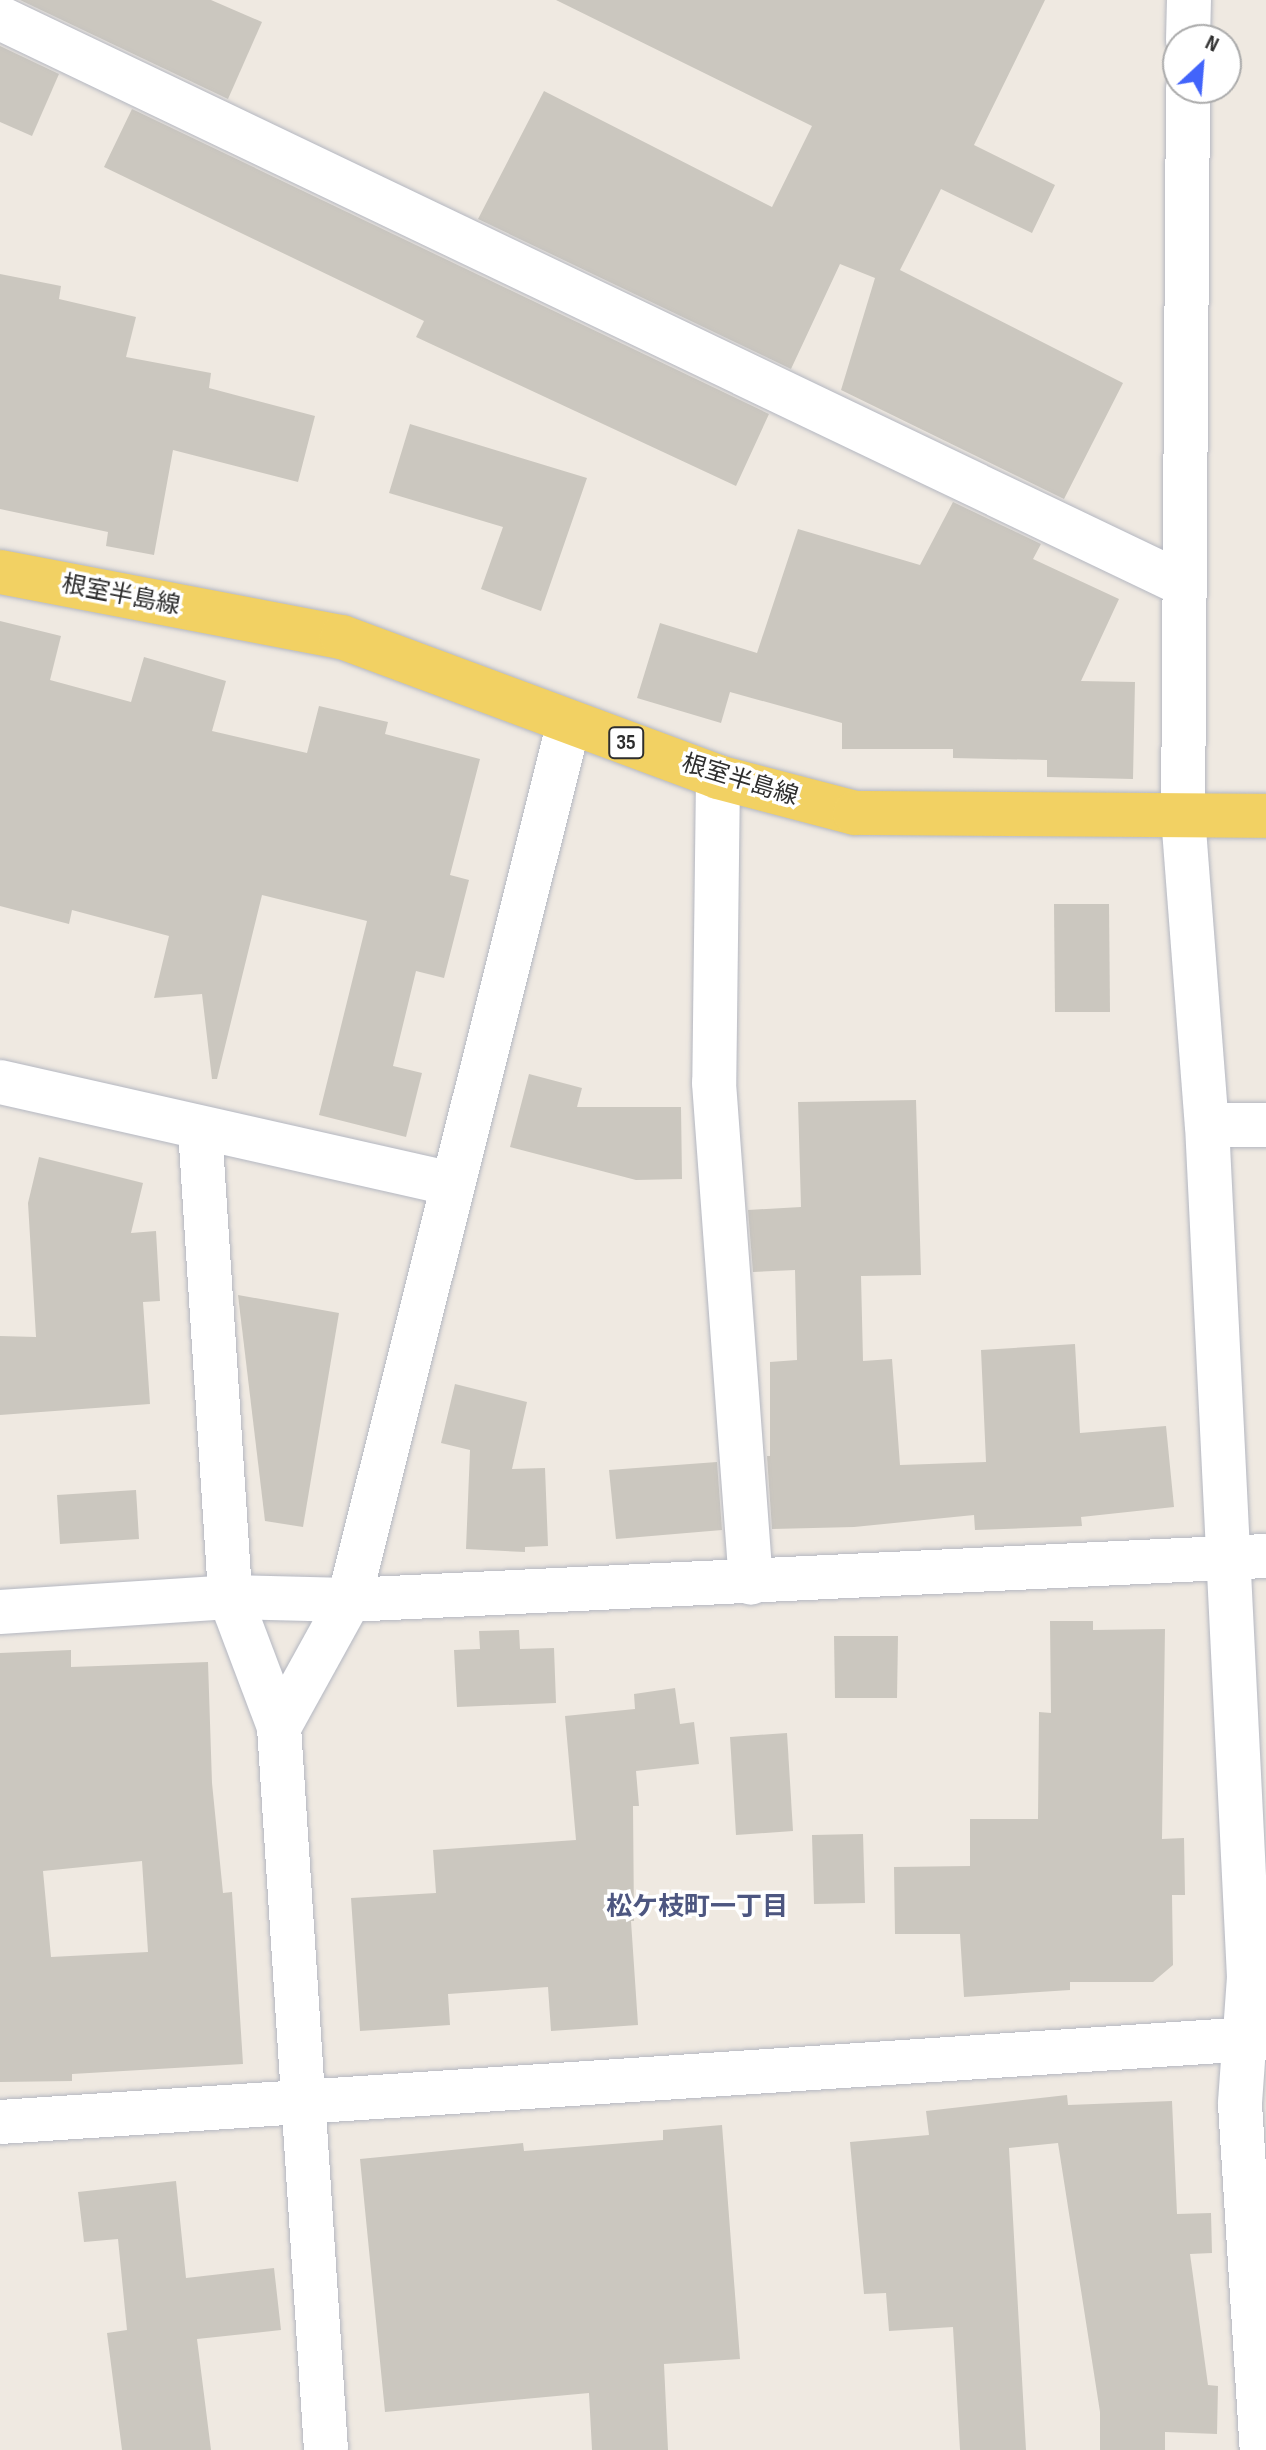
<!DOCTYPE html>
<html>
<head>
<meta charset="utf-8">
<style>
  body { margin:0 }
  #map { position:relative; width:1266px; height:2450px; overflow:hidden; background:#efe9e1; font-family:"Sofia Sans Condensed","Noto Sans JP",sans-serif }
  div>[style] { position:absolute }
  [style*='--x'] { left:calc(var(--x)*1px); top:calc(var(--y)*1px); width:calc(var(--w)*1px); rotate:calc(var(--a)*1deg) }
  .building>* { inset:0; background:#cbc7bf }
  .roads { filter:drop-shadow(0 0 2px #b4b7c1) drop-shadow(0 0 2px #b4b7c1) }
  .minor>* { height:44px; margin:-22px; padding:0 22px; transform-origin:22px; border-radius:22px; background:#fff }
  .major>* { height:44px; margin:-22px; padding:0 22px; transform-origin:22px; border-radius:22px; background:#f2d163 }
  span { translate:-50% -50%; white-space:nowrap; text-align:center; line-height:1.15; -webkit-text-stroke:7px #fff; paint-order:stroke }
  .shield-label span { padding:2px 6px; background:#fff; border:2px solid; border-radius:6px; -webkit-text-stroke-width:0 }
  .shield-label { font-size:22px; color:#2e2e2e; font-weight:700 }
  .street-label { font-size:24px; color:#2e2e2e }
  .neighbourhood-label { font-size:26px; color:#4d5680; font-weight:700 }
  .north { position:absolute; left:1162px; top:24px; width:80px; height:80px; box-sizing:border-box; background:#fff; border:2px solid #ababab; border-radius:50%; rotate:26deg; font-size:22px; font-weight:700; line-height:32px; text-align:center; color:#2e2e2e }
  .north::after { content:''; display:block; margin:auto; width:28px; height:36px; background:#4264fb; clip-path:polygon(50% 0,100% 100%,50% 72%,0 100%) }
</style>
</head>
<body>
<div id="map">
  <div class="building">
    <i style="clip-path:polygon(20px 0,211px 0,262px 22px,228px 99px)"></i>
    <i style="clip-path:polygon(556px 0,1045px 0,974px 145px,1055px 185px,1032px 233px,941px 189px,900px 270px,1123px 383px,1064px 499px,841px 390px,875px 278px,840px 264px,791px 369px,478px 219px,544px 91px,772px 207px,812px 126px)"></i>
    <i style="clip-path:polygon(0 46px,59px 74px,32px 136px,0 122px)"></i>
    <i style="clip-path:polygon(132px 109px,769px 414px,736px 486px,416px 337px,424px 321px,104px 167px)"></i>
    <i style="clip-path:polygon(0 274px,61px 286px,59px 299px,136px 317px,126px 357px,211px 373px,209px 388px,315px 416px,298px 482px,173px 450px,154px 555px,106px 546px,108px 532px,0 509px)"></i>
    <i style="clip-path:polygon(410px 424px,587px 478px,541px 611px,481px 589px,503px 527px,389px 493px)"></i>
    <i style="clip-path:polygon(953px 502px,1041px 544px,1033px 559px,1119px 599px,1081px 681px,1135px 682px,1133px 779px,1047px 777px,1047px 760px,953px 758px,953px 749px,842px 749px,842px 723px,730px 692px,721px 723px,637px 698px,660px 623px,757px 653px,798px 529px,920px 565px)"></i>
    <i style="clip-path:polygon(0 621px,61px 636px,50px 680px,131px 702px,144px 657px,226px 681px,212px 731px,307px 753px,319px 706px,388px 722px,385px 734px,480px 759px,450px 875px,469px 880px,444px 978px,416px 971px,393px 1066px,422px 1073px,406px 1137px,319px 1115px,367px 921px,262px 895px,217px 1079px,212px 1079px,202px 994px,154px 998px,169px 936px,72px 910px,69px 924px,0 906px)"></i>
    <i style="clip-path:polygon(1054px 904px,1109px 904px,1110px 1012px,1055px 1012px)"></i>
    <i style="clip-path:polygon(529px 1074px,582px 1088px,577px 1107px,681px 1107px,682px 1179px,636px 1180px,510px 1147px)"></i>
    <i style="clip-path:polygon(916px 1100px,921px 1275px,861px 1276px,863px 1361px,892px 1359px,900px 1465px,986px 1462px,981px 1350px,1075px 1344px,1080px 1433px,1166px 1426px,1174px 1507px,1081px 1517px,1082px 1526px,975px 1530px,974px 1515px,854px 1527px,772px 1529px,767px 1456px,770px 1456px,770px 1362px,797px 1360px,795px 1270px,753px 1272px,748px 1210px,801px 1207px,798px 1102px)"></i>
    <i style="clip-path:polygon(39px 1157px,143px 1183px,131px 1233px,156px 1231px,160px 1301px,143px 1302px,150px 1404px,0 1415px,0 1336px,36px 1337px,28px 1203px)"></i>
    <i style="clip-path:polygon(238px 1295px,339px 1313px,303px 1527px,265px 1521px)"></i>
    <i style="clip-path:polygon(455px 1384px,527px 1402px,512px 1469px,545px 1468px,548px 1546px,525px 1547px,525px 1552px,466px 1549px,470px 1450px,441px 1443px)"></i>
    <i style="clip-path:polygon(717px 1462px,722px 1530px,616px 1539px,609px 1470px)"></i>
    <i style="clip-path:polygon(136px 1490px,139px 1539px,60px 1544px,57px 1495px)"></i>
    <i style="clip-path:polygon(1050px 1621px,1093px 1621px,1093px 1630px,1165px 1629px,1162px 1839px,1184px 1838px,1185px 1895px,1172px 1895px,1173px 1965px,1153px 1982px,1070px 1982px,1070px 1990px,964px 1997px,960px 1934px,895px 1934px,894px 1867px,970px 1866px,970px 1819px,1038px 1819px,1039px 1712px,1051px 1713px)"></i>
    <i style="clip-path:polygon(519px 1630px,520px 1649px,554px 1648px,556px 1703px,457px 1707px,454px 1650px,480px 1649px,479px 1631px)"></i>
    <i style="clip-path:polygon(834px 1636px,898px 1636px,897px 1698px,835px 1698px)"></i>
    <i style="clip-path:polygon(evenodd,71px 1650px,71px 1667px,208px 1662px,212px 1783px,223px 1893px,232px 1892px,243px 2064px,72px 2074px,72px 2081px,0 2082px,0 1653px,71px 1650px,142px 1861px,148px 1952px,51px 1957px,43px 1871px,142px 1861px)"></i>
    <i style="clip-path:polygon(675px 1688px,680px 1724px,694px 1722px,699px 1764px,636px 1771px,639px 1806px,633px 1806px,634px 1921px,631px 1921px,638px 2025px,551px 2031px,548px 1987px,448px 1994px,450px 2025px,360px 2031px,351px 1898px,436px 1893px,433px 1850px,576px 1840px,565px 1716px,635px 1709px,634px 1694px)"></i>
    <i style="clip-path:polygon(787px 1733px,793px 1831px,736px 1835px,730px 1737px)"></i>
    <i style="clip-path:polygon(863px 1834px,865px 1903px,814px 1904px,812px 1835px)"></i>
    <i style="clip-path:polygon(1067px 2095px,1068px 2105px,1172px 2101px,1177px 2214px,1211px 2213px,1212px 2253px,1190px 2254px,1208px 2385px,1218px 2386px,1217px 2434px,1165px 2432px,1165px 2450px,1100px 2450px,1100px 2412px,1058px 2143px,1009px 2148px,1026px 2450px,960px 2450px,953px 2327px,889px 2331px,886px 2293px,864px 2294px,850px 2142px,929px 2135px,926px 2111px)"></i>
    <i style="clip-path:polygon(722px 2125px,740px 2359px,664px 2364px,668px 2450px,592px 2450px,589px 2393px,385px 2412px,360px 2159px,523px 2143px,524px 2151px,663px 2140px,663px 2130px)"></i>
    <i style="clip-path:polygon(176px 2181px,186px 2278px,274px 2268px,281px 2330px,197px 2339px,211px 2450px,122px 2450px,107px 2333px,127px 2330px,118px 2239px,84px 2242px,78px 2192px)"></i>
  </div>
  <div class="roads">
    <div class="minor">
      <i style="--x:0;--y:18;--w:1311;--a:25.57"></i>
      <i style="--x:1188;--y:40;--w:40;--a:-88.6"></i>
      <i style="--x:1188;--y:88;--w:728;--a:90.39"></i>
      <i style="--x:1183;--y:816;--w:310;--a:85.6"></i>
      <i style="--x:1207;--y:1125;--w:853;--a:87.18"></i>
      <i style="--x:1249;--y:1977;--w:127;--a:94.1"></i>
      <i style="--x:1240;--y:2104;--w:347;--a:86.4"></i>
      <i style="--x:718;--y:777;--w:306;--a:90.7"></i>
      <i style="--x:714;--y:1083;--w:501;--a:85.77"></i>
      <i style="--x:0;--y:1082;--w:464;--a:12.7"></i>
      <i style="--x:1207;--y:1125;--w:59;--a:0"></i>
      <i style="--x:200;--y:1129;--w:469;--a:86.3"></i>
      <i style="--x:230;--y:1597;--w:139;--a:69.3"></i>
      <i style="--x:0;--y:1612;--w:230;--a:-3.7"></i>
      <i style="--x:230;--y:1597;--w:119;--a:1.4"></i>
      <i style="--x:349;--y:1600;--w:918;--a:-2.75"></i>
      <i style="--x:0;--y:2122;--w:1269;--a:-3.8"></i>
      <i style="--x:326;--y:2450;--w:725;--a:-93.72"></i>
      <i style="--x:279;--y:1727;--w:145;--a:-61.1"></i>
      <i style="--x:349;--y:1600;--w:905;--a:-75.93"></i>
    </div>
    <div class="major">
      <i style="--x:0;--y:572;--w:348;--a:10.8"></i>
      <i style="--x:342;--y:637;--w:401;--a:20.4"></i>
      <i style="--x:718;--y:777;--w:142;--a:14.7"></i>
      <i style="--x:855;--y:813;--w:411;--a:0.4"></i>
    </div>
  </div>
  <div class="shield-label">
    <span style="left:626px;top:743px">35</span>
  </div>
  <div class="street-label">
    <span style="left:121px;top:595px;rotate:11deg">根室半島線</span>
    <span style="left:740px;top:780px;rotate:17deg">根室半島線</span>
  </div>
  <div class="neighbourhood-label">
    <span style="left:697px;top:1908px">松ケ枝町一丁目</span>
  </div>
  <div class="north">N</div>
</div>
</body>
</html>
